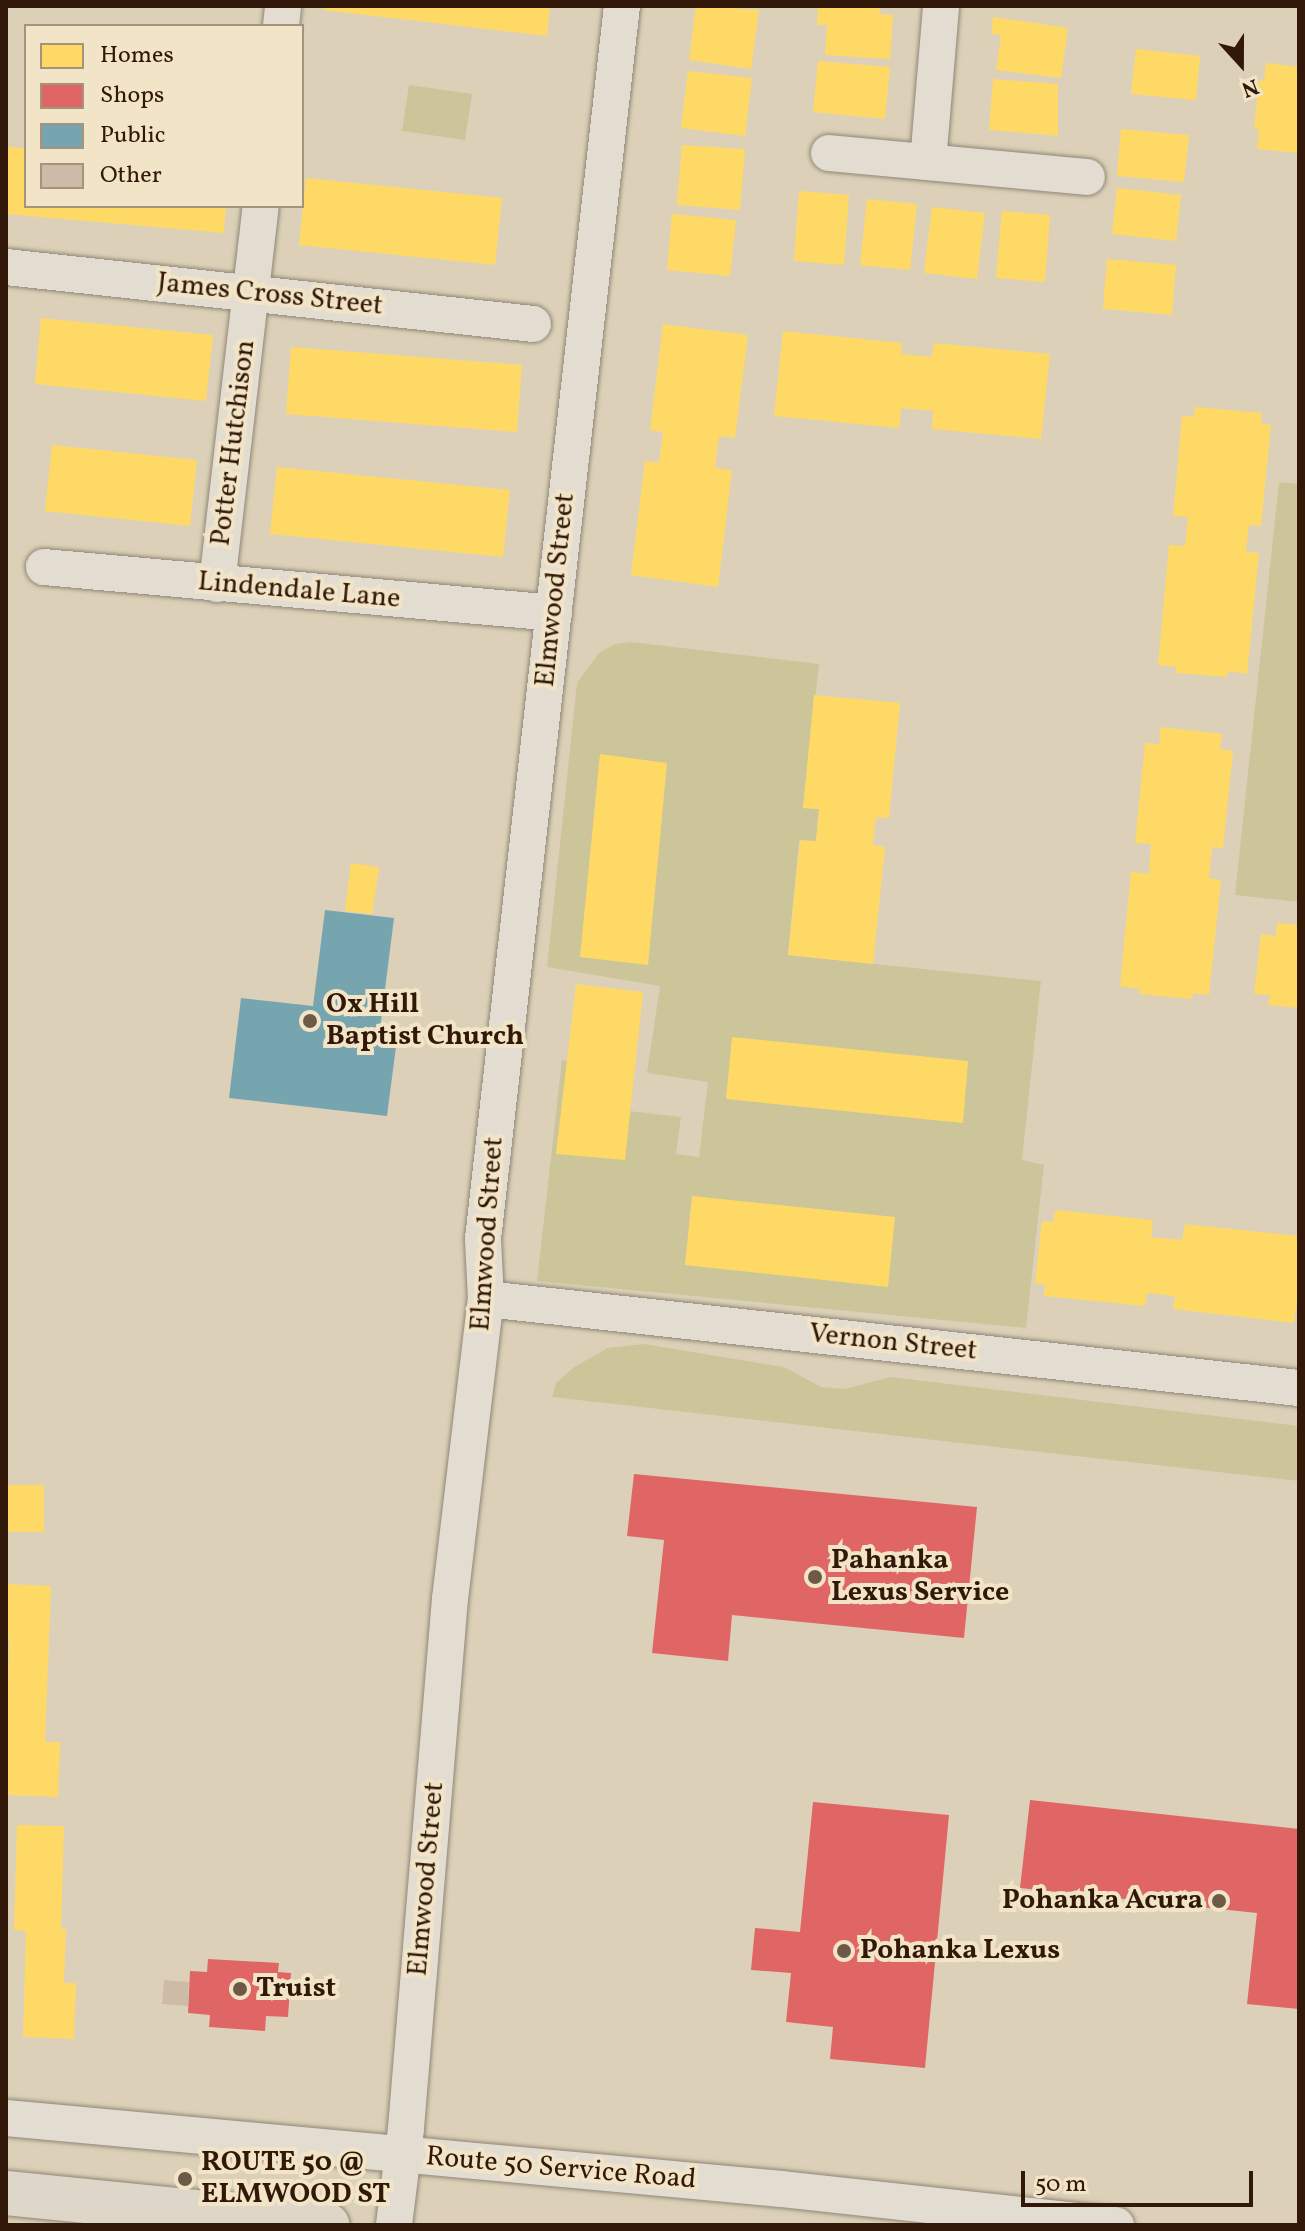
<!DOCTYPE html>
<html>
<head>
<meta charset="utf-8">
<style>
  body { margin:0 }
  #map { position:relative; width:1305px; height:2231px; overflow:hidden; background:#dcd1b8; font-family:Vollkorn,serif }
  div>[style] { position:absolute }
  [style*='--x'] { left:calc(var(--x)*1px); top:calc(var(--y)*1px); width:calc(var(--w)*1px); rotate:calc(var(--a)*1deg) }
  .green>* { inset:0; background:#ccc59a }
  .homes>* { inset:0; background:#ffd966 }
  .shops>* { inset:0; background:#e06666 }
  .public>* { inset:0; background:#76a5af }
  .building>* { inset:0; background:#cdbba8 }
  .roads { filter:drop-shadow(0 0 2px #908676) drop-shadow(0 0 2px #908676) }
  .street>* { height:36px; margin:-18px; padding:0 18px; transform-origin:18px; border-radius:18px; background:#e3ddd1 }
  .highway>* { height:44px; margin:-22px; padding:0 22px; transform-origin:22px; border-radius:22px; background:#ded7c9 }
  .dots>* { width:22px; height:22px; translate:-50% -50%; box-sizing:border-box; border:4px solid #f2e5c7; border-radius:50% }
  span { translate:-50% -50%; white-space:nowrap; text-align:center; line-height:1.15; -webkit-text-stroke:8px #f2e5c7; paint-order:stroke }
  .street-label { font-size:28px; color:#321809 }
  .poi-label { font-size:28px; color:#321809; font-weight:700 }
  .left { translate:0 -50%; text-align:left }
  .right { translate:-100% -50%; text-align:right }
  .frame { position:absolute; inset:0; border:8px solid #321809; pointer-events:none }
  .legend { position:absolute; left:24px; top:24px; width:280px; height:184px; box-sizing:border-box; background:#f2e5c7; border:2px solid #a5937b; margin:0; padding:10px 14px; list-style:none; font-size:24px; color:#321809 }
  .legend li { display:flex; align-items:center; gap:16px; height:40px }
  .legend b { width:40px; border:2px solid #a5937b }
  .north { position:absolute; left:1201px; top:24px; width:80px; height:80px; -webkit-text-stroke:6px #f2e5c7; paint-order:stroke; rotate:159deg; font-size:22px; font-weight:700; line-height:32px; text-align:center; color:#321809 }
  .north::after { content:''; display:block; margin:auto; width:28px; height:36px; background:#321809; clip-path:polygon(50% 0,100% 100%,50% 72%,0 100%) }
  .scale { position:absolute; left:1021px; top:2171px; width:232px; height:36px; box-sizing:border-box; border:4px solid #321809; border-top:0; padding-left:10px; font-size:24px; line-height:28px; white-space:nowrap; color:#321809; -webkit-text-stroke:6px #f2e5c7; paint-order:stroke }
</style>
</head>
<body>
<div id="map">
  <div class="green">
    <i style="clip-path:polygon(409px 85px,472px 94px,465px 140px,402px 131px)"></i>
    <i style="clip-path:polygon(1279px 482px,1299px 484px,1299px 902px,1235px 895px)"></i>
    <i style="clip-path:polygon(631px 642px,819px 664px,803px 808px,819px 809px,816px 841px,799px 841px,788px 955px,1041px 981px,1022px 1160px,1044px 1165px,1026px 1328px,537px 1281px,562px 1060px,617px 1070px,612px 1109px,681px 1117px,676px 1154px,699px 1157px,708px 1082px,647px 1073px,660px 986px,547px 967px,577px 683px,599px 653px,615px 644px)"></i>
    <i style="clip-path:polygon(644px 1344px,784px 1367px,821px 1387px,845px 1389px,890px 1377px,1299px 1426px,1299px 1481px,552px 1397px,556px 1383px,574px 1367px,608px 1348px)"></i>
  </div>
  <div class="homes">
    <i style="clip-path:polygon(324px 6px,550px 6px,547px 36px,323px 10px)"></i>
    <i style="clip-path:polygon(696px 6px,759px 10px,751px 69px,689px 60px)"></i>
    <i style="clip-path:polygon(818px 6px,880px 6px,879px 14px,893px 15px,890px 59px,825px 55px,827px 25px,817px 25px)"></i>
    <i style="clip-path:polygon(993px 17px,1068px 28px,1061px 78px,996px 70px,1001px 35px,991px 34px)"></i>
    <i style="clip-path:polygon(1136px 49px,1200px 56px,1196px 100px,1131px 94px)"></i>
    <i style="clip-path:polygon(818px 61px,890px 67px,885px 119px,813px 112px)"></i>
    <i style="clip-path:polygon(1266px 63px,1299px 67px,1299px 153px,1257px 149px,1259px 129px,1254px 129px,1259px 80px,1264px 81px)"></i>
    <i style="clip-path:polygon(688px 71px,752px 78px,745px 136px,681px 128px)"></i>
    <i style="clip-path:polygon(993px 79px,1058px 84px,1058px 136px,989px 130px)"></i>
    <i style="clip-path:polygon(1121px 129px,1189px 135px,1184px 182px,1117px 176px)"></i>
    <i style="clip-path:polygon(682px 145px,745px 149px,740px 210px,677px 205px)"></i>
    <i style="clip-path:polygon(6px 147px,26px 148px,26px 206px,226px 206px,224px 233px,6px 214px)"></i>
    <i style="clip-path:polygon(306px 178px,502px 198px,495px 265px,299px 245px)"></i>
    <i style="clip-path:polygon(1117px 188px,1181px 195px,1176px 241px,1112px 234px)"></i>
    <i style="clip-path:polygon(799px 191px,849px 195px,844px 265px,794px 261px)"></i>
    <i style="clip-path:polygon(867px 199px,917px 204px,910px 270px,860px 265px)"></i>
    <i style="clip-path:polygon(932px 207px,985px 213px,977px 279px,924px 273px)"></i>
    <i style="clip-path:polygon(1002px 211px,1050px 215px,1045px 282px,996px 278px)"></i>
    <i style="clip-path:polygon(672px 214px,736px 220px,730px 276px,667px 270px)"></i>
    <i style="clip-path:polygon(1107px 259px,1176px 265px,1172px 315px,1103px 309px)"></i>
    <i style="clip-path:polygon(41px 318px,213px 335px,206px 401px,35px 384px)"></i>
    <i style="clip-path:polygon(663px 324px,748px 335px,735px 438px,719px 436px,715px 468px,732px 470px,718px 587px,631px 575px,645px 461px,659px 463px,663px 432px,650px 430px)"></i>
    <i style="clip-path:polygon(783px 331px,902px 343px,901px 354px,932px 357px,934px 343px,1050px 354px,1041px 439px,932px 429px,933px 411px,901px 408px,899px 428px,774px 416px)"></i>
    <i style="clip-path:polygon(291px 347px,522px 365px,517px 432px,286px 414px)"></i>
    <i style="clip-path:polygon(1195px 407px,1262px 413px,1261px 424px,1271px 425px,1261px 526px,1249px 525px,1246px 552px,1259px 553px,1247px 674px,1228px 671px,1227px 677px,1176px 673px,1176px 667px,1158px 665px,1169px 545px,1185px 546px,1188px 517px,1173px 516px,1182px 416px,1194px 417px)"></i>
    <i style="clip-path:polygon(52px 445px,197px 460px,190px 526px,45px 511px)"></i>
    <i style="clip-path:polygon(277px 467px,510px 490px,503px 557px,270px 534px)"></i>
    <i style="clip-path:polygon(814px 695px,900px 703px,889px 818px,876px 817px,873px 845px,885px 847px,873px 964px,788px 955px,800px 840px,816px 841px,819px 809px,803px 808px)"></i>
    <i style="clip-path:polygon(1161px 727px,1222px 734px,1220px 749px,1233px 751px,1223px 848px,1212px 847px,1209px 878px,1221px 880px,1209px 995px,1193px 993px,1192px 999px,1139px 994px,1140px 989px,1120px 986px,1131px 872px,1149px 874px,1151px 844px,1135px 843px,1145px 743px,1159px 744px)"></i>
    <i style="clip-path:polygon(600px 754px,667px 763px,648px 965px,580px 957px)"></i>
    <i style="clip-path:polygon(351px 863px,379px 867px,372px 914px,345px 911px)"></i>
    <i style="clip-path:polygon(1277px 923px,1299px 925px,1299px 1008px,1268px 1005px,1270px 995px,1254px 994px,1261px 934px,1276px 936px)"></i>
    <i style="clip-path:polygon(576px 984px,643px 992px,625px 1160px,556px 1154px)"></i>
    <i style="clip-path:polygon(732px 1037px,968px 1061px,963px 1123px,726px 1099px)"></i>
    <i style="clip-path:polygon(692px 1196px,895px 1217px,888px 1287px,685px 1265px)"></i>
    <i style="clip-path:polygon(1055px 1210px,1153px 1220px,1151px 1237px,1182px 1240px,1185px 1224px,1299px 1236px,1299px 1307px,1296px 1306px,1294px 1323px,1173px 1309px,1175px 1296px,1147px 1293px,1145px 1306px,1044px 1296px,1045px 1284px,1035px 1283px,1042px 1221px,1053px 1222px)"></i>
    <i style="clip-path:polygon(6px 1485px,44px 1485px,44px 1532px,6px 1532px)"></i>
    <i style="clip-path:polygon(6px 1584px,51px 1586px,45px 1742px,60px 1742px,58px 1797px,6px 1795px,9px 1637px,6px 1637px)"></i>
    <i style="clip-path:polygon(17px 1825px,64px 1826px,61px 1929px,66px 1929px,64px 1983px,76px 1983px,74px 2039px,23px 2037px,26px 1931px,14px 1930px)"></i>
  </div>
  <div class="shops">
    <i style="clip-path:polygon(634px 1474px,977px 1507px,964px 1638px,732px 1615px,728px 1661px,652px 1653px,664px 1540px,627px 1536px)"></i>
    <i style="clip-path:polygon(1030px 1800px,1299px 1829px,1299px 2009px,1247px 2004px,1257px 1913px,1020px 1888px)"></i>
    <i style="clip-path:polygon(813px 1802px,949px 1815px,925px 2068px,830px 2059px,833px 2027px,786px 2022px,791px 1973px,751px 1970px,755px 1928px,800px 1932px)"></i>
    <i style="clip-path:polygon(208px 1959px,279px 1963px,278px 1972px,291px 1973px,288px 2017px,266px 2016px,265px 2031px,209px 2027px,210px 2015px,188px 2013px,190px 1971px,207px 1972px)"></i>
  </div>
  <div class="public">
    <i style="clip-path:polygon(325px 910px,394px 918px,379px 1037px,397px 1039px,387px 1116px,229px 1098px,241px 998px,313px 1006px)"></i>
  </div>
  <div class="building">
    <i style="clip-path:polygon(164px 1980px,189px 1982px,188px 2006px,162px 2004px)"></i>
  </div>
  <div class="roads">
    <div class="street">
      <i style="--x:281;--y:26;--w:20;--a:-84"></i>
      <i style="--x:829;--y:153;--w:259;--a:5.3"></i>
      <i style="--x:928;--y:162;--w:157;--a:-85.2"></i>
      <i style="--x:6;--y:267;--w:530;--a:6.17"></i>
      <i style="--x:44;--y:567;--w:512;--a:5.15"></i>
      <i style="--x:217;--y:584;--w:381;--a:-83.4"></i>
      <i style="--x:486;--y:1299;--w:818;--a:6.25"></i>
      <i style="--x:6;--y:2118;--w:779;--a:5.23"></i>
      <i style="--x:782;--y:2189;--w:336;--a:6.2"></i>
      <i style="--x:394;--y:2225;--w:98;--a:-82.9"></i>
      <i style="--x:406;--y:2128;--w:531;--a:-85.25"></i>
      <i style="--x:450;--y:1599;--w:302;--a:-83.2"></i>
      <i style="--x:486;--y:1299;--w:60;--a:-92.9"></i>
      <i style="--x:483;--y:1239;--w:1241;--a:-83.57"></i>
    </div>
    <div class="highway">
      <i style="--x:6;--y:2193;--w:323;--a:5.7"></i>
    </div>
  </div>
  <div class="dots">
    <i style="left:310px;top:1021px;background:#6e5946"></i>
    <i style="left:815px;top:1577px;background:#6e5946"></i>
    <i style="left:1219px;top:1901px;background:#6e5946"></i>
    <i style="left:844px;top:1951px;background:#6e5946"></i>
    <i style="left:240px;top:1989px;background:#6e5946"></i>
    <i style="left:185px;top:2179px;background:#6e5946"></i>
  </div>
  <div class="street-label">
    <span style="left:270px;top:295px;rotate:6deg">James Cross Street</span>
    <span style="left:234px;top:443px;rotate:-83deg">Potter Hutchison</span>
    <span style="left:556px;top:590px;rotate:-84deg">Elmwood Street</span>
    <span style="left:299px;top:591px;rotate:5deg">Lindendale Lane</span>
    <span style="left:488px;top:1234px;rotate:-86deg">Elmwood Street</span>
    <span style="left:893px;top:1343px;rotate:6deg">Vernon Street</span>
    <span style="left:427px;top:1879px;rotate:-85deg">Elmwood Street</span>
    <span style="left:561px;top:2169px;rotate:5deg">Route 50 Service Road</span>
  </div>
  <div class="poi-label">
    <span class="left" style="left:326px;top:1021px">Ox Hill<br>Baptist Church</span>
    <span class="left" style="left:831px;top:1577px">Pahanka<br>Lexus Service</span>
    <span class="right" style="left:1203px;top:1901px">Pohanka Acura</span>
    <span class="left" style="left:860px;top:1951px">Pohanka Lexus</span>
    <span class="left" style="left:256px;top:1989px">Truist</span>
    <span class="left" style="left:201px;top:2179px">ROUTE 50 @<br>ELMWOOD ST</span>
  </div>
  <div class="frame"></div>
  <ul class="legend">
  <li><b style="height:22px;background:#ffd966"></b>Homes</li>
  <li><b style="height:22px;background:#e06666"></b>Shops</li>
  <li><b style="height:22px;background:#76a5af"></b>Public</li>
  <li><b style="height:22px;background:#cdbba8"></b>Other</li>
  </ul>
  <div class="north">N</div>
  <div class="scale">50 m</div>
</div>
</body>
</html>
